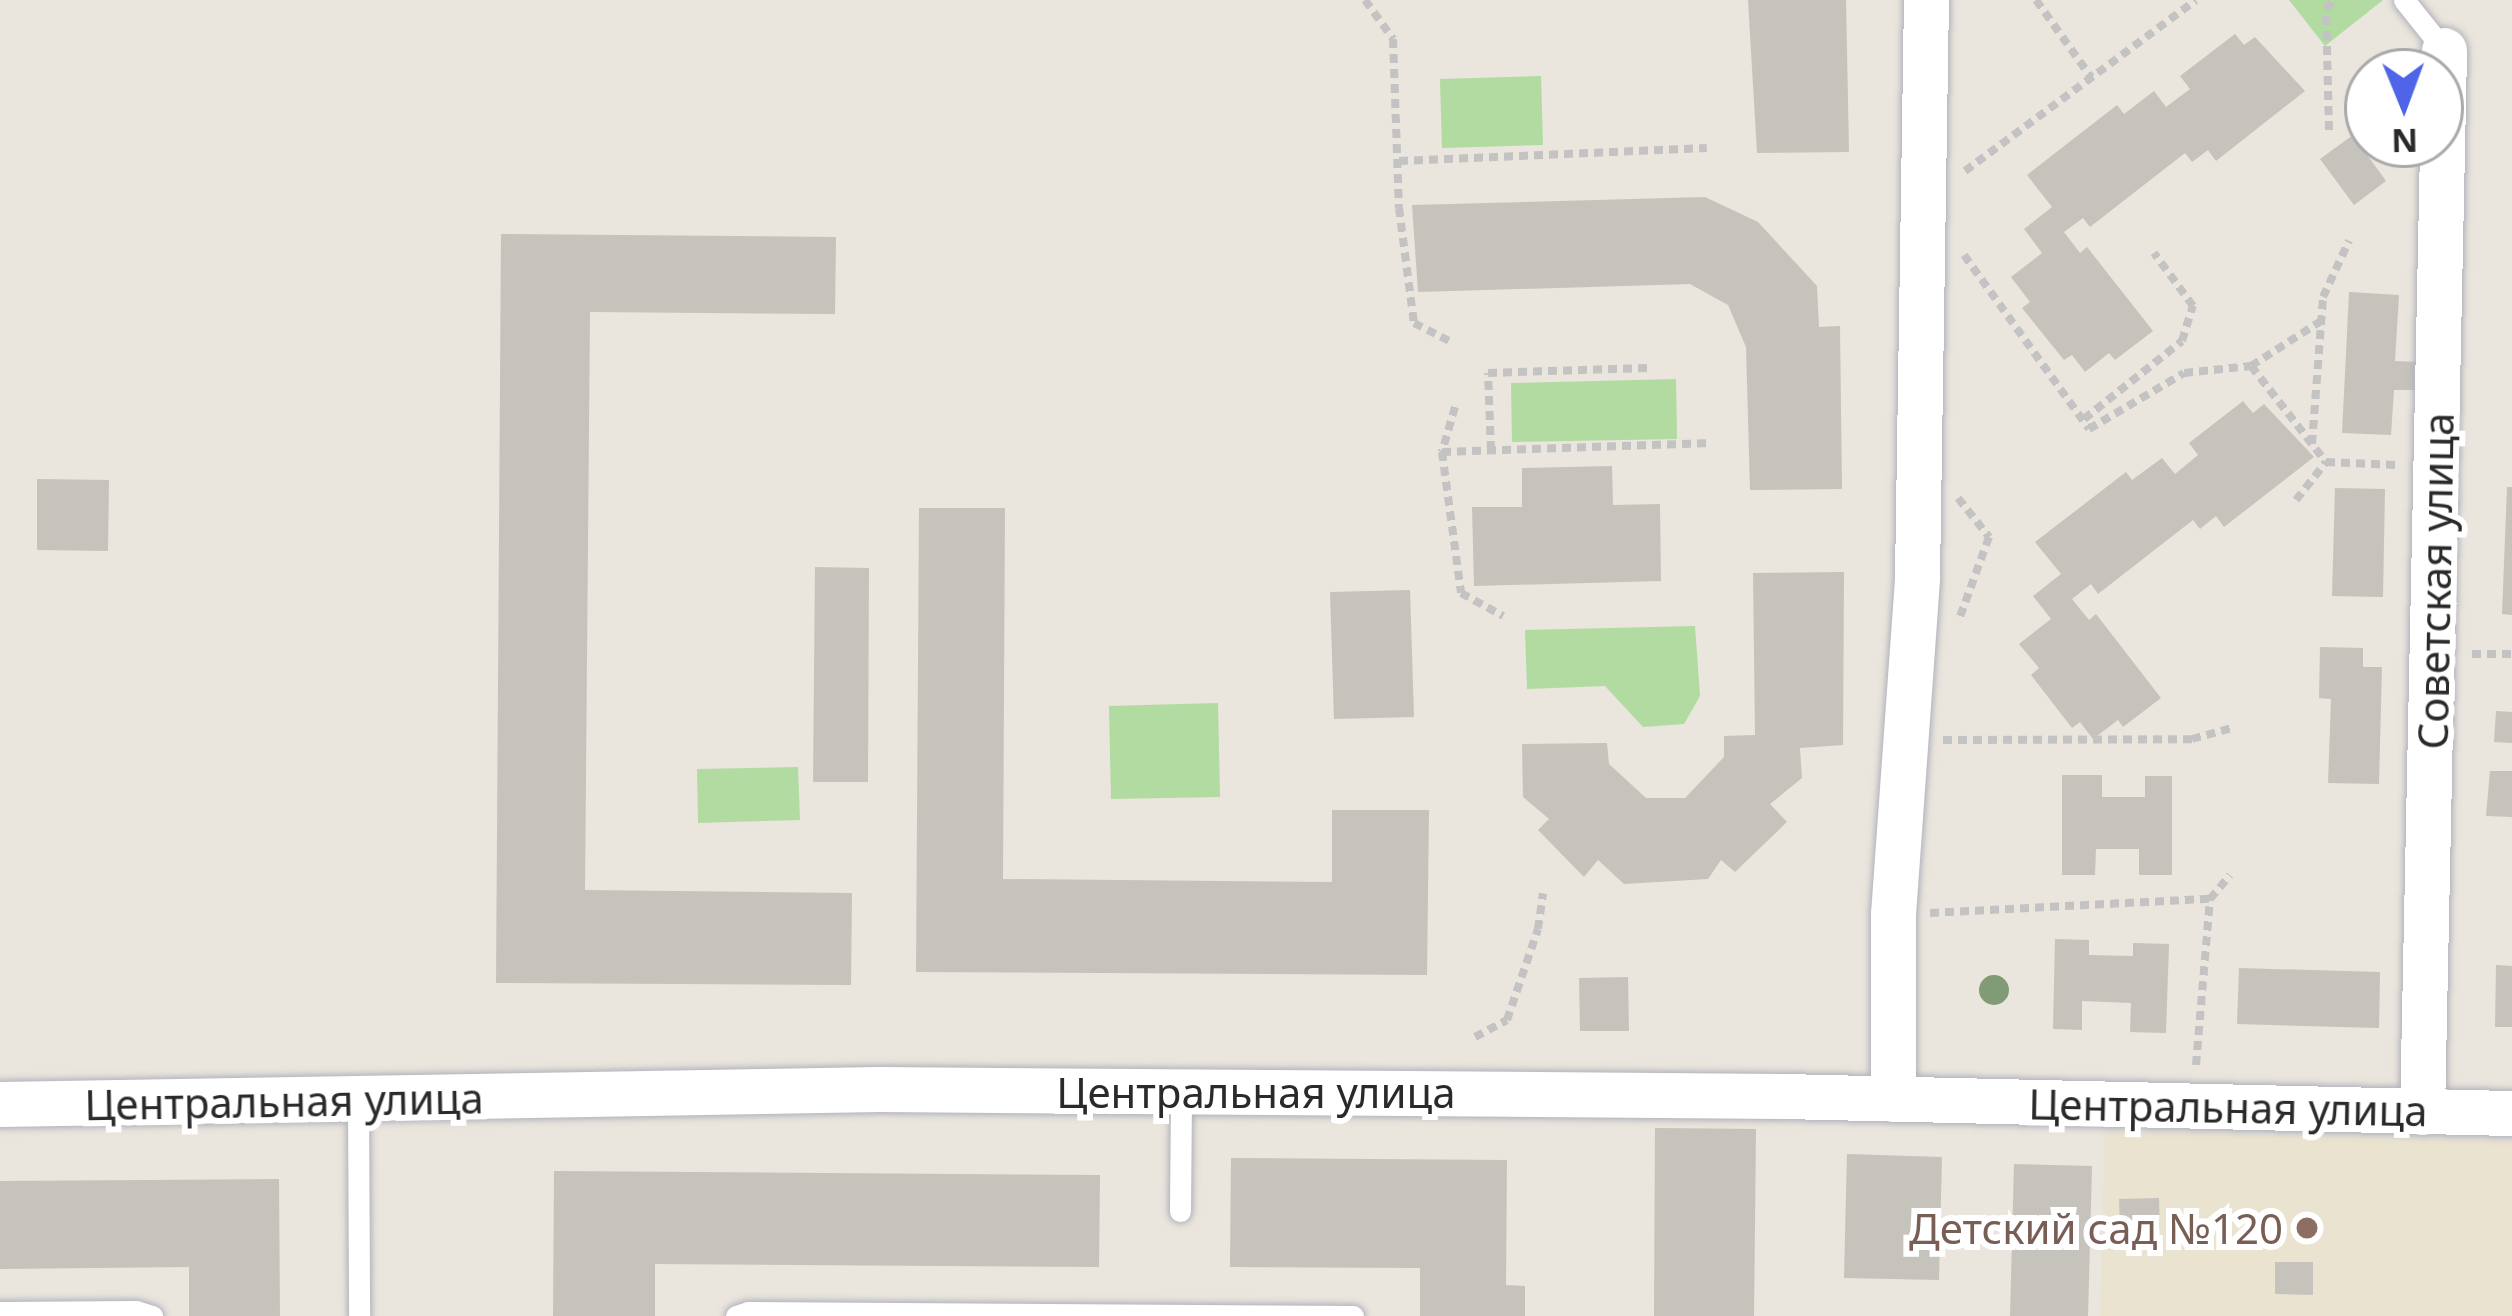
<!DOCTYPE html>
<html>
<head>
<meta charset="utf-8">
<style>
  body { margin:0 }
  #map { position:relative; width:2512px; height:1316px; overflow:hidden; background:#eae5dd; font-family:"Noto Sans",sans-serif }
  div>[style] { position:absolute }
  [style*='--x'] { left:calc(var(--x)*1px); top:calc(var(--y)*1px); width:calc(var(--w)*1px); rotate:calc(var(--a)*1deg) }
  .education>* { inset:0; background:#eae3cf }
  .green>* { inset:0; background:#b1dba0 }
  .building>* { inset:0; background:#c6c3bc }
  .path>* { height:8px; margin-top:-4px; transform-origin:0; background:repeating-linear-gradient(90deg,#c3c3c3 0 9px,transparent 0 15px) }
  .roads { filter:drop-shadow(0 0 3px #b1b3bc) drop-shadow(0 0 3px #b1b3bc) }
  .service>* { height:21px; margin:-10.5px; padding:0 10.5px; transform-origin:10.5px; border-radius:10.5px; background:#fff }
  .minor>* { height:45px; margin:-22.5px; padding:0 22.5px; transform-origin:22.5px; border-radius:22.5px; background:#fff }
  .trees>* { width:30px; height:30px; margin:-15px; border-radius:50%; background:#819b76 }
  .dots>* { width:33px; height:33px; translate:-50% -50%; box-sizing:border-box; border:6px solid #fff; border-radius:50% }
  span { translate:-50% -50%; white-space:nowrap; text-align:center; line-height:1.15; -webkit-text-stroke:12px #fff; paint-order:stroke }
  .street-label { font-size:42px; color:#2a2a2a }
  .education-label { font-size:42px; color:#785e54 }
  .right { translate:-100% -50%; text-align:right }
  .north { position:absolute; left:2344px; top:48px; width:120px; height:120px; box-sizing:border-box; background:#fff; border:3px solid #aaa; border-radius:50%; rotate:179deg; font-size:33px; font-weight:700; line-height:48px; text-align:center; color:#2a2a2a }
  .north::after { content:''; display:block; margin:auto; width:42px; height:54px; background:#4f64e6; clip-path:polygon(50% 0,100% 100%,50% 72%,0 100%) }
</style>
</head>
<body>
<div id="map">
  <div class="education">
    <i style="clip-path:polygon(2105px 1131px,2512px 1141px,2512px 1316px,2100px 1316px)"></i>
  </div>
  <div class="green">
    <i style="clip-path:polygon(2289px 0,2383px 0,2325px 46px)"></i>
    <i style="clip-path:polygon(1541px 76px,1543px 145px,1442px 148px,1440px 79px)"></i>
    <i style="clip-path:polygon(1676px 379px,1677px 439px,1512px 442px,1511px 383px)"></i>
    <i style="clip-path:polygon(1695px 626px,1700px 696px,1684px 724px,1643px 727px,1605px 686px,1527px 689px,1525px 630px)"></i>
    <i style="clip-path:polygon(1218px 703px,1220px 797px,1111px 799px,1109px 706px)"></i>
    <i style="clip-path:polygon(798px 767px,800px 820px,698px 823px,697px 769px)"></i>
  </div>
  <div class="building">
    <i style="clip-path:polygon(1748px 0,1846px 0,1849px 152px,1757px 153px)"></i>
    <i style="clip-path:polygon(2235px 34px,2244px 45px,2255px 37px,2305px 91px,2216px 161px,2208px 150px,2192px 162px,2185px 153px,2090px 227px,2083px 218px,2064px 232px,2080px 253px,2087px 247px,2153px 331px,2115px 360px,2109px 353px,2085px 372px,2072px 355px,2064px 360px,2022px 308px,2030px 302px,2011px 277px,2042px 253px,2024px 229px,2052px 207px,2027px 175px,2117px 105px,2124px 114px,2154px 91px,2166px 107px,2190px 89px,2180px 76px)"></i>
    <i style="clip-path:polygon(2353px 135px,2386px 181px,2354px 205px,2320px 159px)"></i>
    <i style="clip-path:polygon(1705px 197px,1758px 222px,1817px 286px,1819px 327px,1840px 326px,1842px 489px,1750px 490px,1746px 347px,1728px 305px,1690px 284px,1418px 292px,1412px 205px)"></i>
    <i style="clip-path:polygon(501px 234px,836px 237px,835px 314px,590px 312px,585px 890px,852px 893px,851px 985px,496px 983px)"></i>
    <i style="clip-path:polygon(2349px 292px,2399px 295px,2395px 361px,2416px 362px,2415px 390px,2394px 390px,2391px 435px,2342px 433px)"></i>
    <i style="clip-path:polygon(2243px 401px,2253px 413px,2264px 404px,2314px 457px,2224px 527px,2216px 516px,2200px 529px,2193px 520px,2098px 594px,2091px 584px,2072px 599px,2089px 620px,2096px 614px,2161px 698px,2123px 727px,2118px 720px,2093px 739px,2080px 722px,2072px 728px,2031px 675px,2039px 668px,2019px 644px,2051px 619px,2033px 596px,2061px 574px,2035px 542px,2126px 472px,2132px 480px,2162px 458px,2175px 474px,2198px 455px,2189px 443px)"></i>
    <i style="clip-path:polygon(1612px 466px,1613px 505px,1660px 504px,1661px 581px,1474px 586px,1472px 507px,1522px 507px,1522px 468px)"></i>
    <i style="clip-path:polygon(37px 479px,109px 480px,108px 551px,37px 550px)"></i>
    <i style="clip-path:polygon(2507px 487px,2512px 487px,2512px 615px,2502px 614px)"></i>
    <i style="clip-path:polygon(2335px 488px,2385px 489px,2383px 597px,2332px 596px)"></i>
    <i style="clip-path:polygon(919px 508px,1005px 508px,1003px 879px,1332px 882px,1332px 810px,1429px 810px,1427px 975px,916px 972px)"></i>
    <i style="clip-path:polygon(815px 567px,869px 568px,868px 782px,813px 782px)"></i>
    <i style="clip-path:polygon(1844px 572px,1843px 745px,1800px 748px,1802px 778px,1770px 804px,1787px 822px,1735px 872px,1721px 860px,1708px 879px,1624px 884px,1598px 860px,1584px 877px,1538px 830px,1549px 819px,1523px 797px,1522px 744px,1607px 743px,1609px 764px,1646px 798px,1685px 798px,1724px 757px,1724px 736px,1755px 735px,1753px 573px)"></i>
    <i style="clip-path:polygon(1410px 590px,1414px 717px,1334px 719px,1330px 592px)"></i>
    <i style="clip-path:polygon(2320px 647px,2363px 648px,2363px 667px,2382px 667px,2379px 784px,2328px 783px,2331px 699px,2319px 698px)"></i>
    <i style="clip-path:polygon(2496px 711px,2512px 712px,2512px 743px,2494px 742px)"></i>
    <i style="clip-path:polygon(2490px 771px,2512px 771px,2512px 817px,2486px 816px)"></i>
    <i style="clip-path:polygon(2062px 775px,2102px 775px,2102px 797px,2145px 797px,2145px 776px,2172px 776px,2172px 875px,2139px 875px,2139px 849px,2096px 849px,2095px 875px,2062px 875px)"></i>
    <i style="clip-path:polygon(2055px 939px,2089px 940px,2089px 955px,2133px 956px,2133px 943px,2169px 944px,2166px 1033px,2130px 1032px,2131px 1003px,2082px 1001px,2082px 1030px,2053px 1029px)"></i>
    <i style="clip-path:polygon(2496px 965px,2512px 966px,2512px 1027px,2495px 1027px)"></i>
    <i style="clip-path:polygon(2239px 968px,2380px 972px,2379px 1028px,2237px 1024px)"></i>
    <i style="clip-path:polygon(1628px 977px,1629px 1031px,1580px 1031px,1579px 978px)"></i>
    <i style="clip-path:polygon(1655px 1128px,1756px 1129px,1754px 1316px,1654px 1316px)"></i>
    <i style="clip-path:polygon(1847px 1154px,1942px 1157px,1939px 1280px,1844px 1278px)"></i>
    <i style="clip-path:polygon(1231px 1158px,1507px 1160px,1506px 1285px,1525px 1286px,1525px 1316px,1420px 1316px,1420px 1268px,1230px 1267px)"></i>
    <i style="clip-path:polygon(2014px 1164px,2092px 1166px,2088px 1316px,2010px 1316px)"></i>
    <i style="clip-path:polygon(554px 1171px,1100px 1175px,1099px 1267px,655px 1264px,655px 1316px,553px 1316px)"></i>
    <i style="clip-path:polygon(279px 1179px,280px 1316px,189px 1316px,189px 1267px,0 1269px,0 1181px)"></i>
    <i style="clip-path:polygon(2159px 1198px,2160px 1229px,2120px 1230px,2119px 1199px)"></i>
    <i style="clip-path:polygon(2275px 1262px,2313px 1262px,2313px 1295px,2275px 1294px)"></i>
  </div>
  <div class="path">
    <i style="--x:1365;--y:0;--w:48;--a:54.3"></i>
    <i style="--x:1393;--y:39;--w:169;--a:88"></i>
    <i style="--x:1399;--y:208;--w:116;--a:82.6"></i>
    <i style="--x:1414;--y:323;--w:44;--a:27.1"></i>
    <i style="--x:2036;--y:0;--w:95;--a:54.5"></i>
    <i style="--x:2329;--y:130;--w:121;--a:-91.4"></i>
    <i style="--x:2326;--y:9;--w:11;--a:-52"></i>
    <i style="--x:1399;--y:161;--w:308;--a:-2.4"></i>
    <i style="--x:1965;--y:171;--w:287;--a:-36.5"></i>
    <i style="--x:1964;--y:255;--w:214;--a:54.3"></i>
    <i style="--x:2089;--y:429;--w:110;--a:-30.5"></i>
    <i style="--x:2184;--y:373;--w:67;--a:-6"></i>
    <i style="--x:2251;--y:366;--w:83;--a:-32.7"></i>
    <i style="--x:2251;--y:366;--w:122;--a:52"></i>
    <i style="--x:1455;--y:407;--w:47;--a:106.1"></i>
    <i style="--x:1442;--y:452;--w:142;--a:82.3"></i>
    <i style="--x:1461;--y:593;--w:48;--a:28.7"></i>
    <i style="--x:2084;--y:419;--w:125;--a:-38.5"></i>
    <i style="--x:2182;--y:341;--w:37;--a:-73"></i>
    <i style="--x:2193;--y:306;--w:66;--a:-126.3"></i>
    <i style="--x:2312;--y:444;--w:147;--a:-85.7"></i>
    <i style="--x:2323;--y:297;--w:62;--a:-65.1"></i>
    <i style="--x:1491;--y:450;--w:77;--a:-92.2"></i>
    <i style="--x:1488;--y:373;--w:160;--a:-1.8"></i>
    <i style="--x:1442;--y:452;--w:270;--a:-1.9"></i>
    <i style="--x:1958;--y:498;--w:50;--a:51.5"></i>
    <i style="--x:1989;--y:537;--w:90;--a:110"></i>
    <i style="--x:2296;--y:500;--w:48;--a:-51.7"></i>
    <i style="--x:2326;--y:462;--w:70;--a:2.5"></i>
    <i style="--x:2472;--y:654;--w:40;--a:0"></i>
    <i style="--x:1943;--y:740;--w:249;--a:-0.2"></i>
    <i style="--x:2192;--y:739;--w:41;--a:-15.4"></i>
    <i style="--x:1930;--y:913;--w:280;--a:-2.9"></i>
    <i style="--x:2210;--y:899;--w:31;--a:-50"></i>
    <i style="--x:1475;--y:1037;--w:36;--a:-28"></i>
    <i style="--x:1507;--y:1020;--w:96;--a:-71.2"></i>
    <i style="--x:1538;--y:929;--w:36;--a:-82"></i>
    <i style="--x:2196;--y:1065;--w:167;--a:-85.2"></i>
  </div>
  <div class="roads">
    <div class="service">
      <i style="--x:2404;--y:0;--w:64;--a:51.3"></i>
      <i style="--x:358;--y:1101;--w:215;--a:89.7"></i>
      <i style="--x:1180;--y:1211;--w:120;--a:-89.5"></i>
      <i style="--x:0;--y:1312;--w:136;--a:-0.4"></i>
      <i style="--x:136;--y:1311;--w:17;--a:17"></i>
      <i style="--x:736;--y:1316;--w:13;--a:-18"></i>
      <i style="--x:748;--y:1312;--w:605;--a:0.38"></i>
    </div>
    <div class="minor">
      <i style="--x:1893;--y:1099;--w:185;--a:-90"></i>
      <i style="--x:1893;--y:914;--w:338;--a:-85.9"></i>
      <i style="--x:1917;--y:577;--w:577;--a:-89.11"></i>
      <i style="--x:0;--y:1104;--w:879;--a:-0.98"></i>
      <i style="--x:879;--y:1089;--w:904;--a:0.44"></i>
      <i style="--x:1783;--y:1096;--w:729;--a:1.34"></i>
      <i style="--x:2422;--y:1112;--w:1062;--a:-88.81"></i>
    </div>
  </div>
  <div class="trees">
    <i style="left:1994px;top:990px"></i>
  </div>
  <div class="dots">
    <i style="left:2307px;top:1228px;background:#8d6e63"></i>
  </div>
  <div class="street-label">
    <span style="left:2435px;top:581px;rotate:-89deg">Советская улица</span>
    <span style="left:1256px;top:1092px">Центральная улица</span>
    <span style="left:284px;top:1101px;rotate:-1deg">Центральная улица</span>
    <span style="left:2228px;top:1107px;rotate:1deg">Центральная улица</span>
  </div>
  <div class="education-label">
    <span class="right" style="left:2283px;top:1228px">Детский сад №120</span>
  </div>
  <div class="north">N</div>
</div>
</body>
</html>
